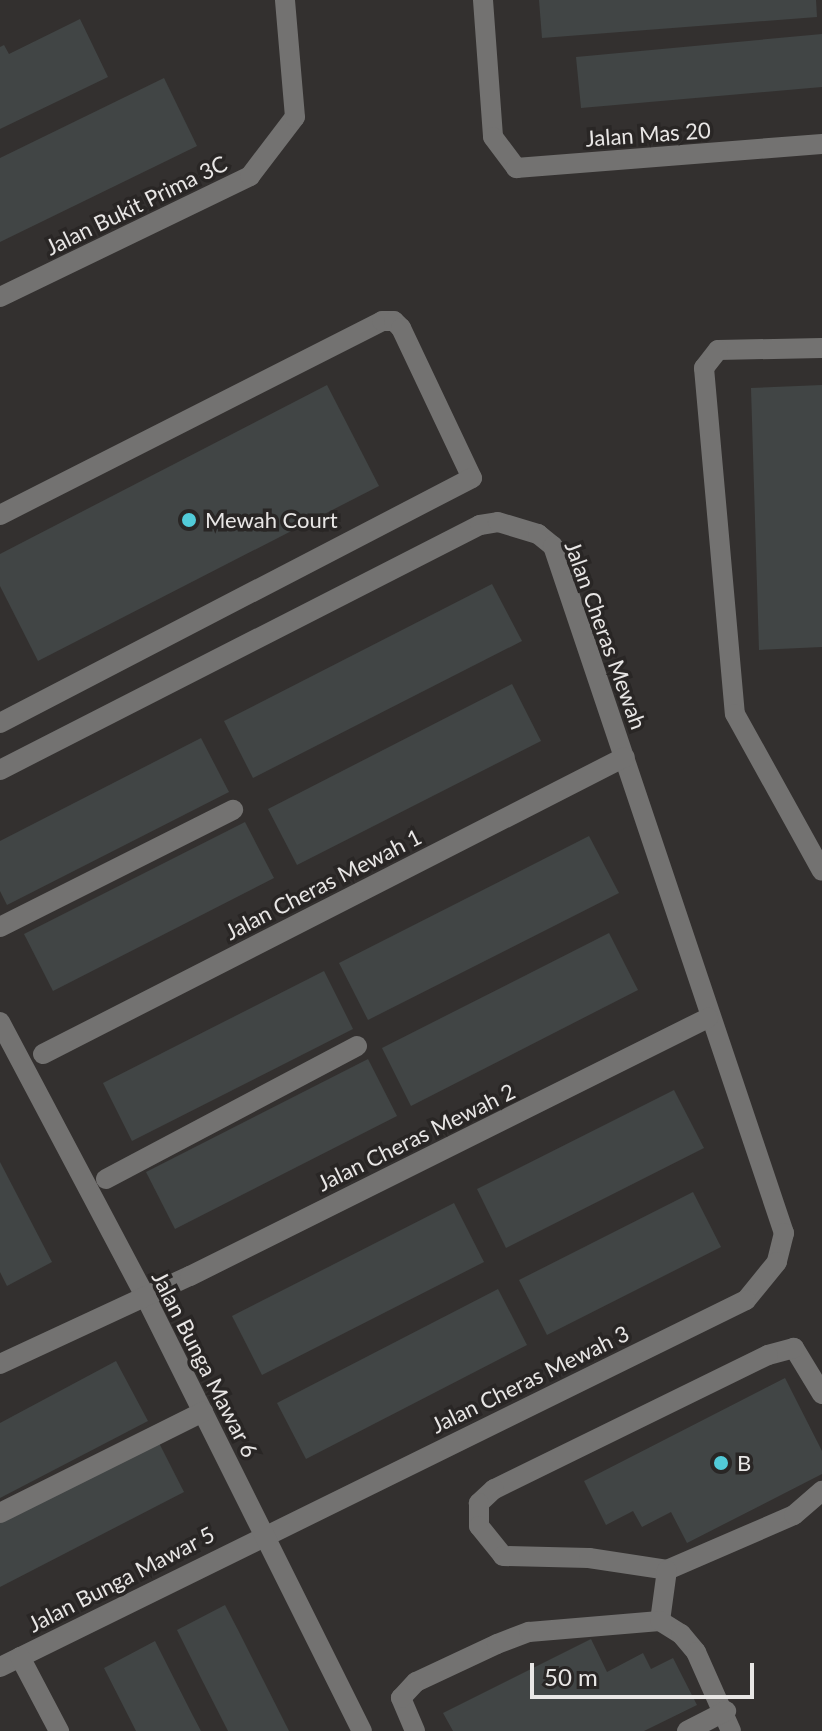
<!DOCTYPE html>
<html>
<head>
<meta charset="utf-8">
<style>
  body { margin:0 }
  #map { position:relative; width:822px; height:1731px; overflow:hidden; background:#33302f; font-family:Lato,sans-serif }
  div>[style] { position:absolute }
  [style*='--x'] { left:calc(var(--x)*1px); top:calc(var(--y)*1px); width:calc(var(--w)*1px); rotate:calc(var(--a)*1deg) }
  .building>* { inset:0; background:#414545 }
  .minor>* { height:20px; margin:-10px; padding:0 10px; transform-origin:10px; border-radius:10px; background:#737271 }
  .dots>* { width:22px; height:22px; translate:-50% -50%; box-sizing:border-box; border:4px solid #292625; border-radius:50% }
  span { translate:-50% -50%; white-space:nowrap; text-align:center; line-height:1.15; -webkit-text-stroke:7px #292625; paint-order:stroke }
  .street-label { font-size:22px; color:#e8e6e5 }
  .poi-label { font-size:22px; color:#e8e6e5 }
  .left { translate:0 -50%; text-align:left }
  .scale { position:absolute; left:530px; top:1663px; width:224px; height:36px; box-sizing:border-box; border:4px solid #e8e6e5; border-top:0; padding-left:10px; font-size:24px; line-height:28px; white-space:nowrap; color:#e8e6e5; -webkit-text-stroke:6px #292625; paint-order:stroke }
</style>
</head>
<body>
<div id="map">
  <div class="building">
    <i style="clip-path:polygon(539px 0,816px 0,817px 17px,542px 38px)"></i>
    <i style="clip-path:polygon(80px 19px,108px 77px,0 129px,0 47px,4px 45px,9px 54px)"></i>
    <i style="clip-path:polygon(822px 34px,822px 87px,581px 108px,576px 57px)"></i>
    <i style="clip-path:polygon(164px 78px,197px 146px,0 242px,0 158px)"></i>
    <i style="clip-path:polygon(327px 385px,379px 486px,38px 661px,0 586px,0 554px)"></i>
    <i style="clip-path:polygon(822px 385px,822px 647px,759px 650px,751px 388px)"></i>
    <i style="clip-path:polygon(492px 584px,522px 641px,253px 778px,224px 721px)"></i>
    <i style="clip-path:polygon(512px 684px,541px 741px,297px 865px,268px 809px)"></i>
    <i style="clip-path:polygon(201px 738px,229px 792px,7px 905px,0 891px,0 841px)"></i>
    <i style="clip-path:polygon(245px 822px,274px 878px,53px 991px,24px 934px)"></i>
    <i style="clip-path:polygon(589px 836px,619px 893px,368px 1020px,339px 963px)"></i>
    <i style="clip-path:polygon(609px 933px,638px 990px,411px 1106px,382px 1048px)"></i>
    <i style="clip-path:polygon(324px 971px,353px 1029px,132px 1141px,103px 1083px)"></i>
    <i style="clip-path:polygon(368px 1059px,397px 1116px,175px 1229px,146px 1172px)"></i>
    <i style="clip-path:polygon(674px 1090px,704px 1148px,506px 1248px,477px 1189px)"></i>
    <i style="clip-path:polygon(0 1162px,52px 1262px,7px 1286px,0 1272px)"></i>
    <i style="clip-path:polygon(693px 1192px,721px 1247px,547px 1335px,519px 1280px)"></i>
    <i style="clip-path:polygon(454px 1203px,484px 1262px,262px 1375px,232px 1316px)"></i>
    <i style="clip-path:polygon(498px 1289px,527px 1345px,306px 1459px,277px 1403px)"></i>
    <i style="clip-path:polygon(116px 1361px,148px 1421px,0 1498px,0 1423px)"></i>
    <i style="clip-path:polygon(785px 1378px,822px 1451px,822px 1474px,687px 1543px,671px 1512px,642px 1527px,633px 1511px,606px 1525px,584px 1481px)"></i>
    <i style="clip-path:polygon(158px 1441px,184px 1492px,0 1587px,0 1522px)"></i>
    <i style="clip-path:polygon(225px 1605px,238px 1630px,289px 1731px,228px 1731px,202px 1680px,177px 1630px)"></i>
    <i style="clip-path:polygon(591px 1639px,607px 1672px,643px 1653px,651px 1669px,673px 1658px,697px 1705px,644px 1731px,453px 1731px,443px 1713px)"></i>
    <i style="clip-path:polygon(155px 1641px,192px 1714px,201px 1731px,136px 1731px,104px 1668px)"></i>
  </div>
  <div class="minor">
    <i style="--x:483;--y:0;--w:137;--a:85.8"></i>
    <i style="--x:493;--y:137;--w:39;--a:53"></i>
    <i style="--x:516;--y:168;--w:307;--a:-4.5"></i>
    <i style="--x:0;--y:297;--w:278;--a:-25.8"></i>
    <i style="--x:250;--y:176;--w:74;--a:-52.7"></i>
    <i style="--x:295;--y:117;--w:117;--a:-94.9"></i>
    <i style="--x:822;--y:348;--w:104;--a:178.9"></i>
    <i style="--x:718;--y:350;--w:23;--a:128"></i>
    <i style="--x:704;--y:368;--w:347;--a:84.9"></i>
    <i style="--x:735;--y:714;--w:179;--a:61"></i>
    <i style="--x:0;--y:515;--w:428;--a:-26.9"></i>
    <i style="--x:382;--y:321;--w:12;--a:0"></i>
    <i style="--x:394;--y:321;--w:10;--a:45"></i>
    <i style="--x:401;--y:328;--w:166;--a:64.7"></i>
    <i style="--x:472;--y:478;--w:532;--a:152.57"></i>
    <i style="--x:0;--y:770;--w:539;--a:-27.04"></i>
    <i style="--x:480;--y:525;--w:18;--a:-9"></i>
    <i style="--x:498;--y:522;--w:42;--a:16.7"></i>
    <i style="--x:538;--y:534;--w:19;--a:39"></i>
    <i style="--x:553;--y:546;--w:725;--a:71.42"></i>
    <i style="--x:784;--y:1233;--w:30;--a:104"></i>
    <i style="--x:777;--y:1262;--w:49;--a:129.2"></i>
    <i style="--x:746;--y:1300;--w:831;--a:153.8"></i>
    <i style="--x:0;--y:927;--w:261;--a:-26.7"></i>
    <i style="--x:0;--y:1022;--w:310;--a:62.1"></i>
    <i style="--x:145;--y:1296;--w:486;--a:63.5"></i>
    <i style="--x:43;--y:1054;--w:653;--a:-27.04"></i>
    <i style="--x:106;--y:1179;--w:284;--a:-27.9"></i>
    <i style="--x:0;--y:1364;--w:209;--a:-24.9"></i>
    <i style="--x:190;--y:1276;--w:579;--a:-26.48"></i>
    <i style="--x:822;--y:1394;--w:54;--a:-121.3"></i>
    <i style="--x:794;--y:1348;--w:27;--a:165"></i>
    <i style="--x:768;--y:1355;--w:305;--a:153.9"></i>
    <i style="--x:494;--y:1489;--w:21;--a:137"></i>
    <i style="--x:479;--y:1503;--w:23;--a:90"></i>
    <i style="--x:479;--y:1526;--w:38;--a:51"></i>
    <i style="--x:503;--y:1556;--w:86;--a:1.3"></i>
    <i style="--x:589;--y:1558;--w:79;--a:8.7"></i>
    <i style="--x:667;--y:1570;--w:138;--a:-23.4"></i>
    <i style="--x:794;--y:1515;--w:37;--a:-41"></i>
    <i style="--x:0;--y:1513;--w:227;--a:-26.5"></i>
    <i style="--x:660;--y:1621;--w:51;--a:-82.2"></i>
    <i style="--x:20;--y:1657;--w:84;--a:62.2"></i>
    <i style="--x:415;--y:1731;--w:36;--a:-113"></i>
    <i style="--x:401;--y:1698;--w:22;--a:-47"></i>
    <i style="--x:416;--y:1682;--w:89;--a:-25.1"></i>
    <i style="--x:497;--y:1644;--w:34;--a:-21"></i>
    <i style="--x:529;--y:1632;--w:131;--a:-4.8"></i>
    <i style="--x:660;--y:1621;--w:25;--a:32"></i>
    <i style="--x:681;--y:1634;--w:23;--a:50"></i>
    <i style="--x:696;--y:1652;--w:86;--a:66.1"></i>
    <i style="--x:687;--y:1731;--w:44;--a:-27.1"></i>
  </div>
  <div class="dots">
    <i style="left:189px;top:520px;background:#52cbd8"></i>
    <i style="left:721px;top:1463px;background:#52cbd8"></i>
  </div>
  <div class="street-label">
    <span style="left:648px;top:134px;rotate:-4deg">Jalan Mas 20</span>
    <span style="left:136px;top:205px;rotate:-26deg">Jalan Bukit Prima 3C</span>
    <span style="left:606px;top:635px;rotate:70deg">Jalan Cheras Mewah</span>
    <span style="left:323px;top:884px;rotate:-27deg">Jalan Cheras Mewah 1</span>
    <span style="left:416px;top:1137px;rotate:-26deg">Jalan Cheras Mewah 2</span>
    <span style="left:205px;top:1364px;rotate:63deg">Jalan Bunga Mawar 6</span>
    <span style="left:530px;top:1379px;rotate:-26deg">Jalan Cheras Mewah 3</span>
    <span style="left:121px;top:1579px;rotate:-27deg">Jalan Bunga Mawar 5</span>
  </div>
  <div class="poi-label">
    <span class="left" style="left:205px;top:520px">Mewah Court</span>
    <span class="left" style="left:737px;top:1463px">B</span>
  </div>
  <div class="scale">50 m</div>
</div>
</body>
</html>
